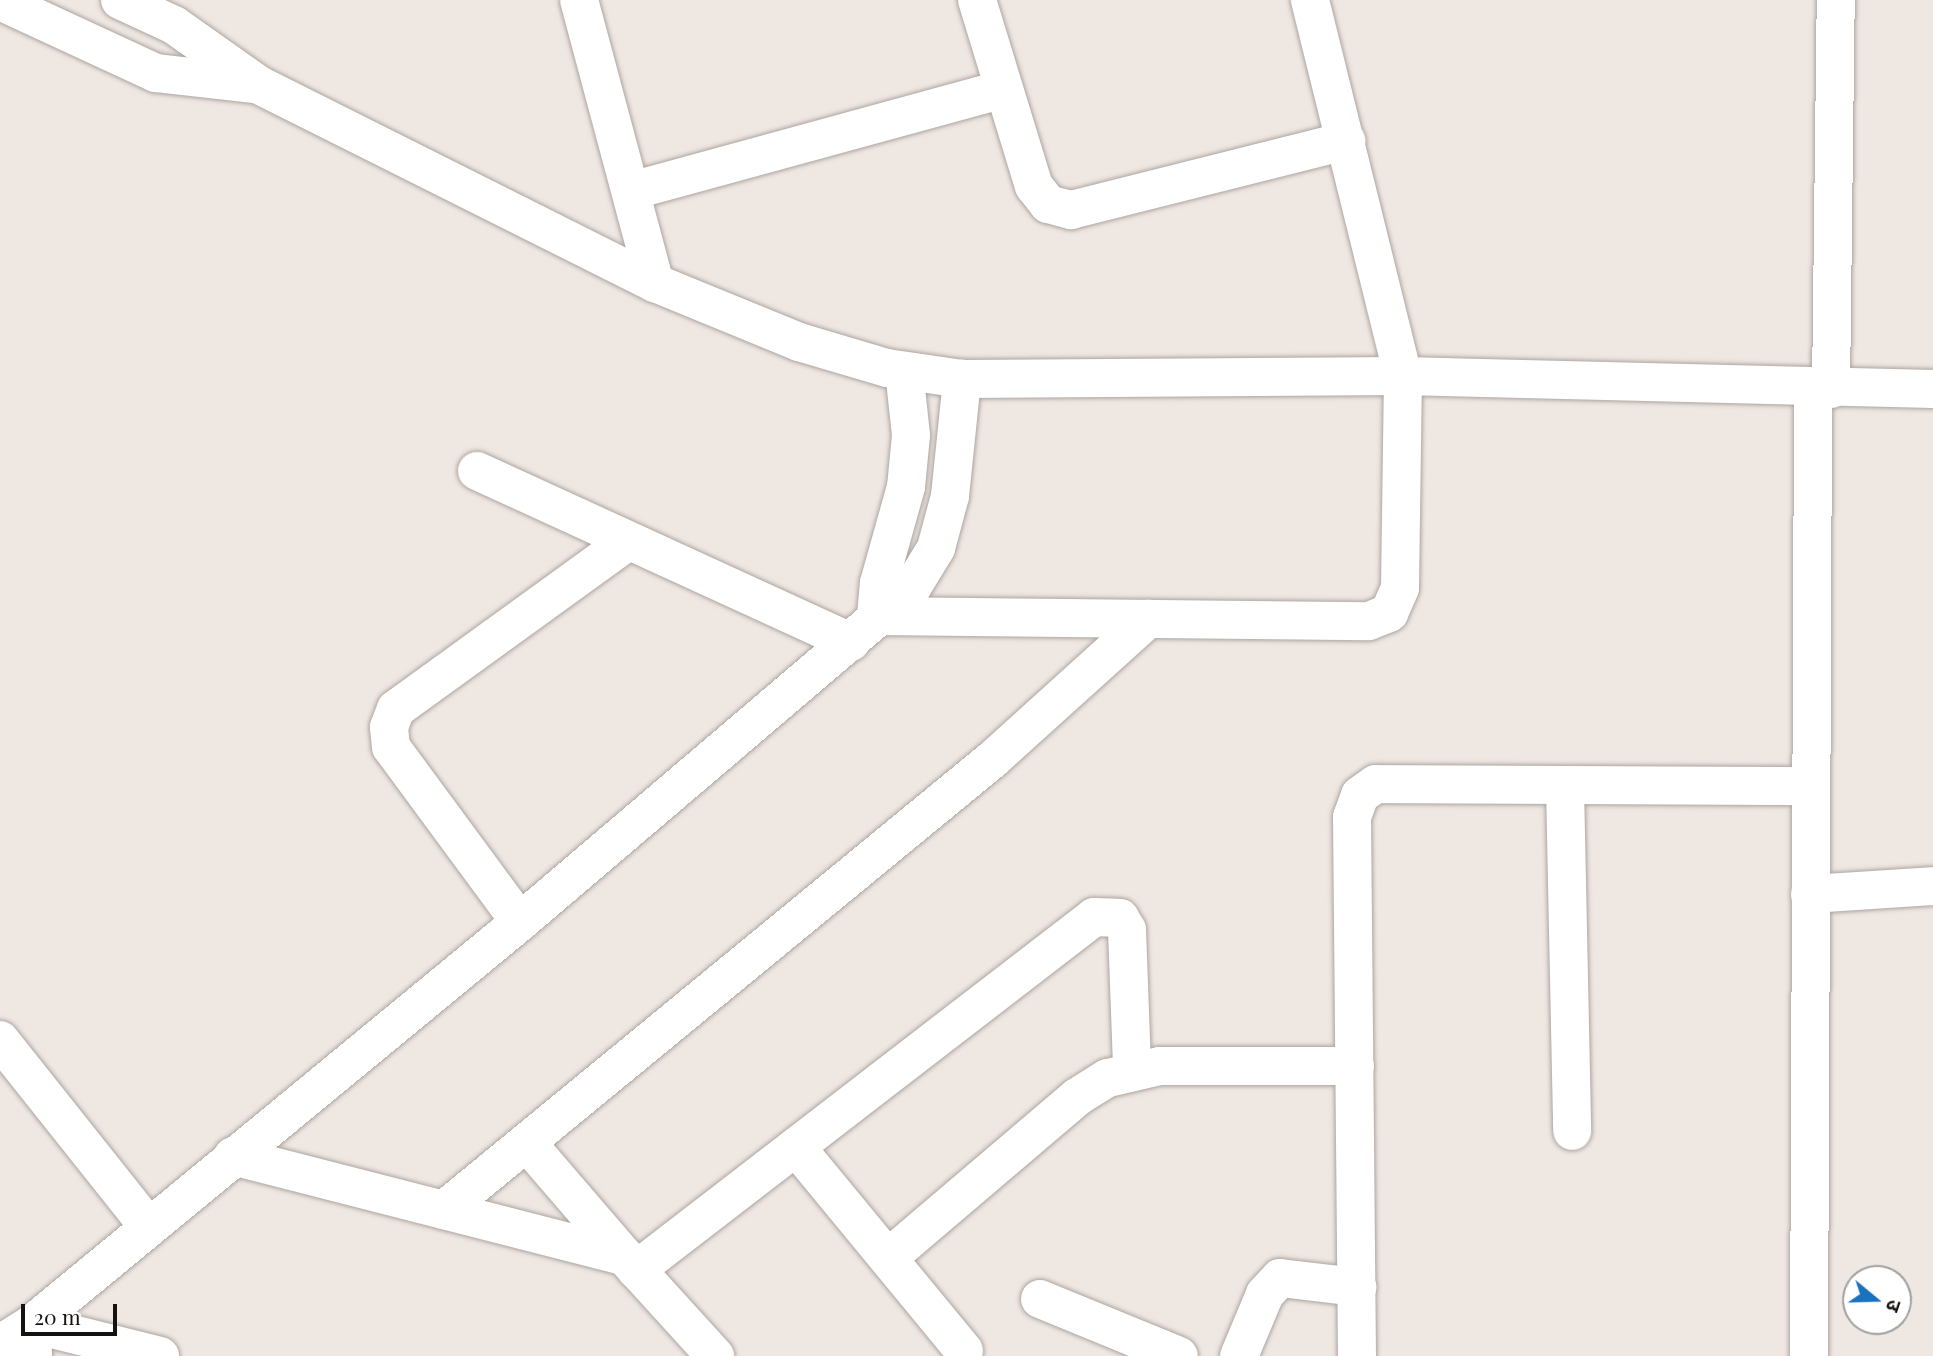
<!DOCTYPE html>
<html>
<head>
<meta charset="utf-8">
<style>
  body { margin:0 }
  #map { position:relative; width:1933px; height:1356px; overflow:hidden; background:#efe7e2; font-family:"Playfair Display","Noto Sans Devanagari",serif }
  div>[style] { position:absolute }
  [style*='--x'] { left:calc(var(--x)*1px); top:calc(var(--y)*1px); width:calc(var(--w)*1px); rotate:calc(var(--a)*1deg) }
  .roads { filter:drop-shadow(0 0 2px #ada5a0) drop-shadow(0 0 2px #ada5a0) }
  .minor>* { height:38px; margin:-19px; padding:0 19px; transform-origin:19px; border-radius:19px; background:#fff }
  span { translate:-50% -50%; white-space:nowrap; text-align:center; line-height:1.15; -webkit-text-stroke:5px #fff; paint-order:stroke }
  .north { position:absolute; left:1842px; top:1265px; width:70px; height:70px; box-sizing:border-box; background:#fff; border:2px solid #a1a09f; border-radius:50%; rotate:109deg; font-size:19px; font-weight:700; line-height:28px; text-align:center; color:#151210 }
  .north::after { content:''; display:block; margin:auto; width:24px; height:32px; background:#1a71be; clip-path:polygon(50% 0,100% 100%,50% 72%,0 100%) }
  .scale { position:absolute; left:21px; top:1304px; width:96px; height:32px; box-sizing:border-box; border:4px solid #151210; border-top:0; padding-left:9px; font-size:21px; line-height:24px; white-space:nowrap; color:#151210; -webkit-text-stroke:5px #fff; paint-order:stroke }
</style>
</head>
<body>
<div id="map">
  <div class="roads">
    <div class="minor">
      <i style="--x:120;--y:0;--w:60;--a:24.8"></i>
      <i style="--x:174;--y:25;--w:104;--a:35.2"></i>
      <i style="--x:259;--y:85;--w:443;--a:26.6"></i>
      <i style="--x:655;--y:283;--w:156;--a:22.3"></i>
      <i style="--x:799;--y:342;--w:92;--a:16.5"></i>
      <i style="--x:887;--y:368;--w:76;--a:8.3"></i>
      <i style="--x:962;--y:379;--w:441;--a:-0.4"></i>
      <i style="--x:1403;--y:376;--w:530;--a:1.41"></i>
      <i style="--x:579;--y:0;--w:293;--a:75"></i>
      <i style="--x:977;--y:0;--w:195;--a:73"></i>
      <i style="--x:1034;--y:186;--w:23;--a:52"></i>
      <i style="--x:1048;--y:204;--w:24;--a:15"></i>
      <i style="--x:1071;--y:210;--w:284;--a:-14.1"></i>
      <i style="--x:0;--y:1;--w:172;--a:24.8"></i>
      <i style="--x:156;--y:73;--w:98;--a:6.5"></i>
      <i style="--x:631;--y:191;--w:384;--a:-15.3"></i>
      <i style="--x:1831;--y:389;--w:389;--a:-89.3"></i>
      <i style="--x:477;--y:471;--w:411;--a:24.6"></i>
      <i style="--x:876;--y:616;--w:493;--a:0.6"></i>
      <i style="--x:1369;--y:621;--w:22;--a:-22"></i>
      <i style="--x:1389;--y:613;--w:27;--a:-66"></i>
      <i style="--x:1400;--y:588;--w:212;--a:-89.2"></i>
      <i style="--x:1403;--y:376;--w:387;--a:-103.9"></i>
      <i style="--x:876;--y:616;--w:33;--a:-85"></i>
      <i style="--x:879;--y:583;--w:100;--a:-74.3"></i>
      <i style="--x:906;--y:487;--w:52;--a:-84.5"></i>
      <i style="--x:911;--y:435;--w:64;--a:-96.2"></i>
      <i style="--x:1565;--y:787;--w:344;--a:88.8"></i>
      <i style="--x:1810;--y:894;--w:123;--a:-3.7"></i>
      <i style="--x:520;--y:922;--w:217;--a:-126.4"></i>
      <i style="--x:391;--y:747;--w:20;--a:-96"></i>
      <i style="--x:389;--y:727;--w:19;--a:-69"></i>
      <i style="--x:396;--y:709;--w:285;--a:-35.9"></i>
      <i style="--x:0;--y:1040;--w:238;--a:51.5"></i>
      <i style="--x:527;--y:1143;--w:150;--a:49.3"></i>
      <i style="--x:796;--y:1147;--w:264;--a:50.5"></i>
      <i style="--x:233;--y:1156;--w:405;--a:14.4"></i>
      <i style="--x:625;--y:1257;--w:134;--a:47.7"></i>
      <i style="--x:444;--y:1210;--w:710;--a:-39.4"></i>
      <i style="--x:993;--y:759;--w:209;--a:-42.1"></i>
      <i style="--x:888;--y:1258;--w:248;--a:-40.4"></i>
      <i style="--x:1077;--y:1097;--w:36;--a:-32"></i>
      <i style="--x:1108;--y:1078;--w:53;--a:-13"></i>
      <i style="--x:1160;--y:1066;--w:195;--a:0"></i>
      <i style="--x:636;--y:1270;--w:578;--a:-37.62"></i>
      <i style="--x:1094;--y:917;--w:26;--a:2"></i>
      <i style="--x:1120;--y:918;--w:14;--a:60"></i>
      <i style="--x:1127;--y:930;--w:139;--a:87.9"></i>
      <i style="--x:1040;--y:1299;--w:150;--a:22.3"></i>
      <i style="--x:0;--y:1344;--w:38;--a:-32"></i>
      <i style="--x:32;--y:1324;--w:132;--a:14"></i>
      <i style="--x:33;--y:1356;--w:32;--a:-92"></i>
      <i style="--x:32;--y:1324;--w:632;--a:-39.48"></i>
      <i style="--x:520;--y:922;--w:514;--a:-40.42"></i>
      <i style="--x:911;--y:589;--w:48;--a:-58.6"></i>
      <i style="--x:936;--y:548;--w:54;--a:-74.9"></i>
      <i style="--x:950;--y:496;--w:118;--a:-84.1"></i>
      <i style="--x:1239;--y:1356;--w:67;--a:-67.2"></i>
      <i style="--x:1265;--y:1294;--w:22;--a:-47"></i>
      <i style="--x:1280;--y:1278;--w:78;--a:6.7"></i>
      <i style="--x:1357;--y:1356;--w:539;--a:-90.53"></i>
      <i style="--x:1352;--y:817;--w:23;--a:-70"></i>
      <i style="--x:1360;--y:795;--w:19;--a:-35"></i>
      <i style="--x:1376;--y:784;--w:434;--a:0.3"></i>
      <i style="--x:1809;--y:1356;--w:967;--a:-89.76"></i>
    </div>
  </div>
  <div class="north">उ</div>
  <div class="scale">20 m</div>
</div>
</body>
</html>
